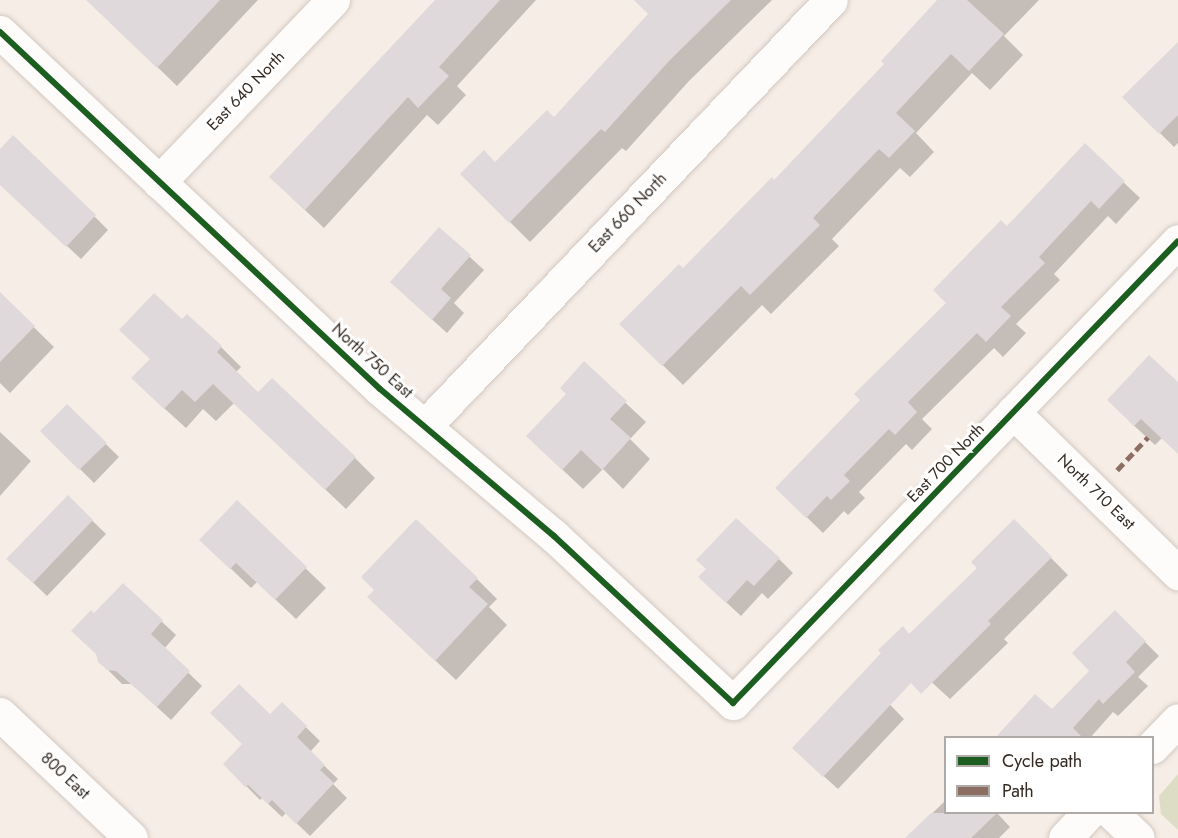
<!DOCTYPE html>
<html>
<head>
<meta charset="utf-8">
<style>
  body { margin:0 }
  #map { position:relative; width:1178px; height:838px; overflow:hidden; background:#f6ede6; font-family:Jost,sans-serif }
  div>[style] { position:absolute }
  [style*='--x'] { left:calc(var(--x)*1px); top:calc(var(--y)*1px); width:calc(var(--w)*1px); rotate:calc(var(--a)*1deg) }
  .green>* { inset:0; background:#ddddc6 }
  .shadow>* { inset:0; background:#0003 }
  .building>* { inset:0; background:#e0d9db }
  .roads { filter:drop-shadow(0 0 2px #d2c9c2) drop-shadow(0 0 2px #d2c9c2) }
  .minor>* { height:33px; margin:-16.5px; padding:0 16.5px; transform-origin:16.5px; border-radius:16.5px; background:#fefcfb }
  .major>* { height:33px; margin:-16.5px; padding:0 16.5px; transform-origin:16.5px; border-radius:16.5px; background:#fefcfb }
  .quiet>* { height:4.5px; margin-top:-2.25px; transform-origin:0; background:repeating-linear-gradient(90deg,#8d6e63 0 9px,transparent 0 13.5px) }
  .cycleway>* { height:6px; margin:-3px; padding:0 3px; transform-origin:3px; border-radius:3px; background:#1b5e20 }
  span { translate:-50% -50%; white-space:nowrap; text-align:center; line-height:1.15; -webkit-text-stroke:6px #fff; paint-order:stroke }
  .street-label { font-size:16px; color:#342a22 }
  .legend { position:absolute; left:944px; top:736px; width:210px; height:78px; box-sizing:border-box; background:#fff; border:2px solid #aeaaa7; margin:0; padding:8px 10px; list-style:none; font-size:18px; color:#342a22 }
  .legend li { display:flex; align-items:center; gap:12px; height:30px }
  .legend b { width:30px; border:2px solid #aeaaa7 }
</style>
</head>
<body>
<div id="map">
  <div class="green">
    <i style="clip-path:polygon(1178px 774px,1178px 830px,1161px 814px,1159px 796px)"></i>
  </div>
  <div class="shadow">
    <i style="clip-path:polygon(88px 0,258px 0,177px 86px)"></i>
    <i style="clip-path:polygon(440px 0,536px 0,457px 86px,466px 95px,438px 125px,427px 115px,324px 228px,290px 196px)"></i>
    <i style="clip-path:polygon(636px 0,772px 0,689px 81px,626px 151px,622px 148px,530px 242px,462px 174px,495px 164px,554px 119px,650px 14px)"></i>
    <i style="clip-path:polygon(938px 0,1039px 0,1004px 36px,1023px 55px,990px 90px,972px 73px,916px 133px,934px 152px,910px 177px,900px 168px,832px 239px,839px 246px,771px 314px,762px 305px,683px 385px,621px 324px,683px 270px,775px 182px,886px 64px)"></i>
    <i style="clip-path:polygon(1178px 61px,1178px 143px,1174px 147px,1124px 97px)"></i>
    <i style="clip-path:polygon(1085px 146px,1140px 198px,1116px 224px,1108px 216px,1054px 274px,1060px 280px,1016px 324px,1026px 333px,1003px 357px,994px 348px,922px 419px,932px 429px,912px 450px,906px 444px,859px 492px,865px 498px,848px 515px,844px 511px,823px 533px,777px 488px,862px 400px,948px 303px,1007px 228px)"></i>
    <i style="clip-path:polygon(0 151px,94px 216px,108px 230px,81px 259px,0 184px)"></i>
    <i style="clip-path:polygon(439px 229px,484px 270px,454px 303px,464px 313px,447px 333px,406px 296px)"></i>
    <i style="clip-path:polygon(0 294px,54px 347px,10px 393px,0 383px)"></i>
    <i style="clip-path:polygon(182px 321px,221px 347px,241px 367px,236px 372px,258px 394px,355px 458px,375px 478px,346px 509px,234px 403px,216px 421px,203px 409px,186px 428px,153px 398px,151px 360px)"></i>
    <i style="clip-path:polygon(584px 364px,646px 422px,630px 439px,650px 459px,623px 489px,603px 469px,583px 489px,548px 456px,568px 394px)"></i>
    <i style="clip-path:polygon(1178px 384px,1178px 453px,1162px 438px,1155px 445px,1129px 421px)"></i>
    <i style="clip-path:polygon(67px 406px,119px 457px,94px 483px,42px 431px)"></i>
    <i style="clip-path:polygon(0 432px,31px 461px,0 496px)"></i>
    <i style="clip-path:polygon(68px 497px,106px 534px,47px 596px,22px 572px)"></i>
    <i style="clip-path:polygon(237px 502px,326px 588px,296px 619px,257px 582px,251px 588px,222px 560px)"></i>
    <i style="clip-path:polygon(1014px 521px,1068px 575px,1004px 639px,1008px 643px,950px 699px,914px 666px)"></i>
    <i style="clip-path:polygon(779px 559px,793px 573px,768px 599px,762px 593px,741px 616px,714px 591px)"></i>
    <i style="clip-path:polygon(477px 579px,497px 599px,489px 607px,507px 625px,456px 680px,389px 617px)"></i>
    <i style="clip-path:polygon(123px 585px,176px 635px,164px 649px,202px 686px,171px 720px,132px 684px,122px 684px,99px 661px,94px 615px)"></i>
    <i style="clip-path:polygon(1115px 612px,1159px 656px,1138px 677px,1148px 686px,1118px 716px,1113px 712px,1090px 738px,997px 738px,1052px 711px,1092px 671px)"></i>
    <i style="clip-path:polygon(862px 676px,904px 719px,838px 789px,808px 762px)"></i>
    <i style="clip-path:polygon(282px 704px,320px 741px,310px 752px,338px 779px,333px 784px,347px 798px,310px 836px,286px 813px,282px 817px,262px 798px,260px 800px,225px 764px)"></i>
    <i style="clip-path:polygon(946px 800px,946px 812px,996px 812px,1010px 827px,999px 838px,924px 838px,916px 829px)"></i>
  </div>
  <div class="building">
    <i style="clip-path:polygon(86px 0,220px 0,157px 68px)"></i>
    <i style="clip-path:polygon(435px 0,500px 0,439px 67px,449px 76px,418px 108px,408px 97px,305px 210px,269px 177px)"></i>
    <i style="clip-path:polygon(634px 0,731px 0,669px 61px,605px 132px,601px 129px,509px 223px,460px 174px,484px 150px,495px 162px,547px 110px,554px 117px,648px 14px)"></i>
    <i style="clip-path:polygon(937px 0,967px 0,1004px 34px,969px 71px,951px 54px,896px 113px,915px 131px,889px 158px,879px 149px,813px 218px,820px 225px,750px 295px,741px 286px,662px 366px,619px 324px,679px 264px,683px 268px,772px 177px,774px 180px,884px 64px,881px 61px)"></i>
    <i style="clip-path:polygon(1178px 42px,1178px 115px,1159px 134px,1122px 97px)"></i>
    <i style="clip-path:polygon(13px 135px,96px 215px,66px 247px,0 185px,0 149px)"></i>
    <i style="clip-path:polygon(1085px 143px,1125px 181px,1099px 209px,1091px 201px,1039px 257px,1045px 263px,1001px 307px,1011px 316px,986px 342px,977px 333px,908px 402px,917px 412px,895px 435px,889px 429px,844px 475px,850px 481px,831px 500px,827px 496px,806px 518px,775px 488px,860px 400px,854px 394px,946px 303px,933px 290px,1001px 220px,1007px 226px)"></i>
    <i style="clip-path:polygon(439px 227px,471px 255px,441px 289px,451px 298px,432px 320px,390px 282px)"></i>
    <i style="clip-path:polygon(0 292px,35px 326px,0 362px)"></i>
    <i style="clip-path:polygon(154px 293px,182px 319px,187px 314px,222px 346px,217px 352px,258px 392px,272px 378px,356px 457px,325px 490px,213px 384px,195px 402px,182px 390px,164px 409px,131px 378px,150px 359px,119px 330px)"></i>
    <i style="clip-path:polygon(1149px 355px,1178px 382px,1178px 454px,1141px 419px,1134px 426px,1107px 400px)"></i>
    <i style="clip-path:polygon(584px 361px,627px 401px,610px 419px,631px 438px,602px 470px,581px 450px,562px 470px,526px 436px,566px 394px,560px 388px)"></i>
    <i style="clip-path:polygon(67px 404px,107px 443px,79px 470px,40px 431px)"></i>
    <i style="clip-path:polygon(68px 495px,93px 520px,33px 583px,6px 559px)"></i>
    <i style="clip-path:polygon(237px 500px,307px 567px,275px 600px,236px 563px,230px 569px,199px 540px)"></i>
    <i style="clip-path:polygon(736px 518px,780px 558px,754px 586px,747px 580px,726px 603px,698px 577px,706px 569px,696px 560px)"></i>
    <i style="clip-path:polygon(416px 519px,478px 578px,469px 587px,488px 604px,435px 661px,367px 597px,374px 590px,361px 577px)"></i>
    <i style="clip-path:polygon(1014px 519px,1052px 557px,988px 621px,991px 624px,921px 694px,911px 683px,823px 777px,792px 748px,881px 653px,878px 650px,903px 626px,909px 634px,977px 568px,971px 562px)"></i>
    <i style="clip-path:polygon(123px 583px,163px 620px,151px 634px,190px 671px,157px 707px,116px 671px,107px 670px,98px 662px,96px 654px,71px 631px,91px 610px,94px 613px)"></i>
    <i style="clip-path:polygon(1115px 610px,1146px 641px,1126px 662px,1135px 672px,1103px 704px,1099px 699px,1073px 728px,1083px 738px,995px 738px,1035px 694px,1052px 709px,1089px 671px,1072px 653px)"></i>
    <i style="clip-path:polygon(239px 684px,270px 714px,282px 702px,307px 726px,297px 737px,325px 765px,320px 770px,334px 783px,296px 824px,272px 800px,268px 804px,248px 785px,245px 787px,223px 764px,242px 744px,210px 713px)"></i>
    <i style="clip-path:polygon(931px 813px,997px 813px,971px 838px,905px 838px)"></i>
  </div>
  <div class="roads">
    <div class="minor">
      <i style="--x:0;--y:32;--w:521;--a:43.21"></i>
      <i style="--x:380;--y:389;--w:228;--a:40.2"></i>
      <i style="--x:554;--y:536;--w:245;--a:43"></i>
      <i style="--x:733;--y:703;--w:641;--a:-46.07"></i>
      <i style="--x:159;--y:182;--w:252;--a:-46.3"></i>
      <i style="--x:1013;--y:412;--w:231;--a:44.3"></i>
      <i style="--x:425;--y:426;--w:588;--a:-46.38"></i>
      <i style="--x:1152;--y:747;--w:37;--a:-46"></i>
      <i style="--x:1111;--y:812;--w:37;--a:44"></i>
      <i style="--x:1065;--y:838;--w:35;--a:-47"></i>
    </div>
    <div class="major">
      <i style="--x:0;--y:714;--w:180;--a:43.4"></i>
    </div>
  </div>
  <div class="quiet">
    <i style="--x:1117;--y:470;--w:45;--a:-46.8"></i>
  </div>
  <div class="cycleway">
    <i style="--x:0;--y:32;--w:521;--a:43.21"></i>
    <i style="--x:380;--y:389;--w:228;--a:40.2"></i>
    <i style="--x:554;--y:536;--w:245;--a:43"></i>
    <i style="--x:733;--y:703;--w:641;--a:-46.07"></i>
  </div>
  <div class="street-label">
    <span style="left:246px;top:91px;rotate:-46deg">East 640 North</span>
    <span style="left:628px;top:213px;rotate:-46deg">East 660 North</span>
    <span style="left:372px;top:361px;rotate:42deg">North 750 East</span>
    <span style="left:946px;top:463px;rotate:-46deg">East 700 North</span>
    <span style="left:1096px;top:492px;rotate:44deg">North 710 East</span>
    <span style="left:65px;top:776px;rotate:43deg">800 East</span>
  </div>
  <ul class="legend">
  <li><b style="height:8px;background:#1b5e20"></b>Cycle path</li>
  <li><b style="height:8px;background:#8d6e63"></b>Path</li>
  </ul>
</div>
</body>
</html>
